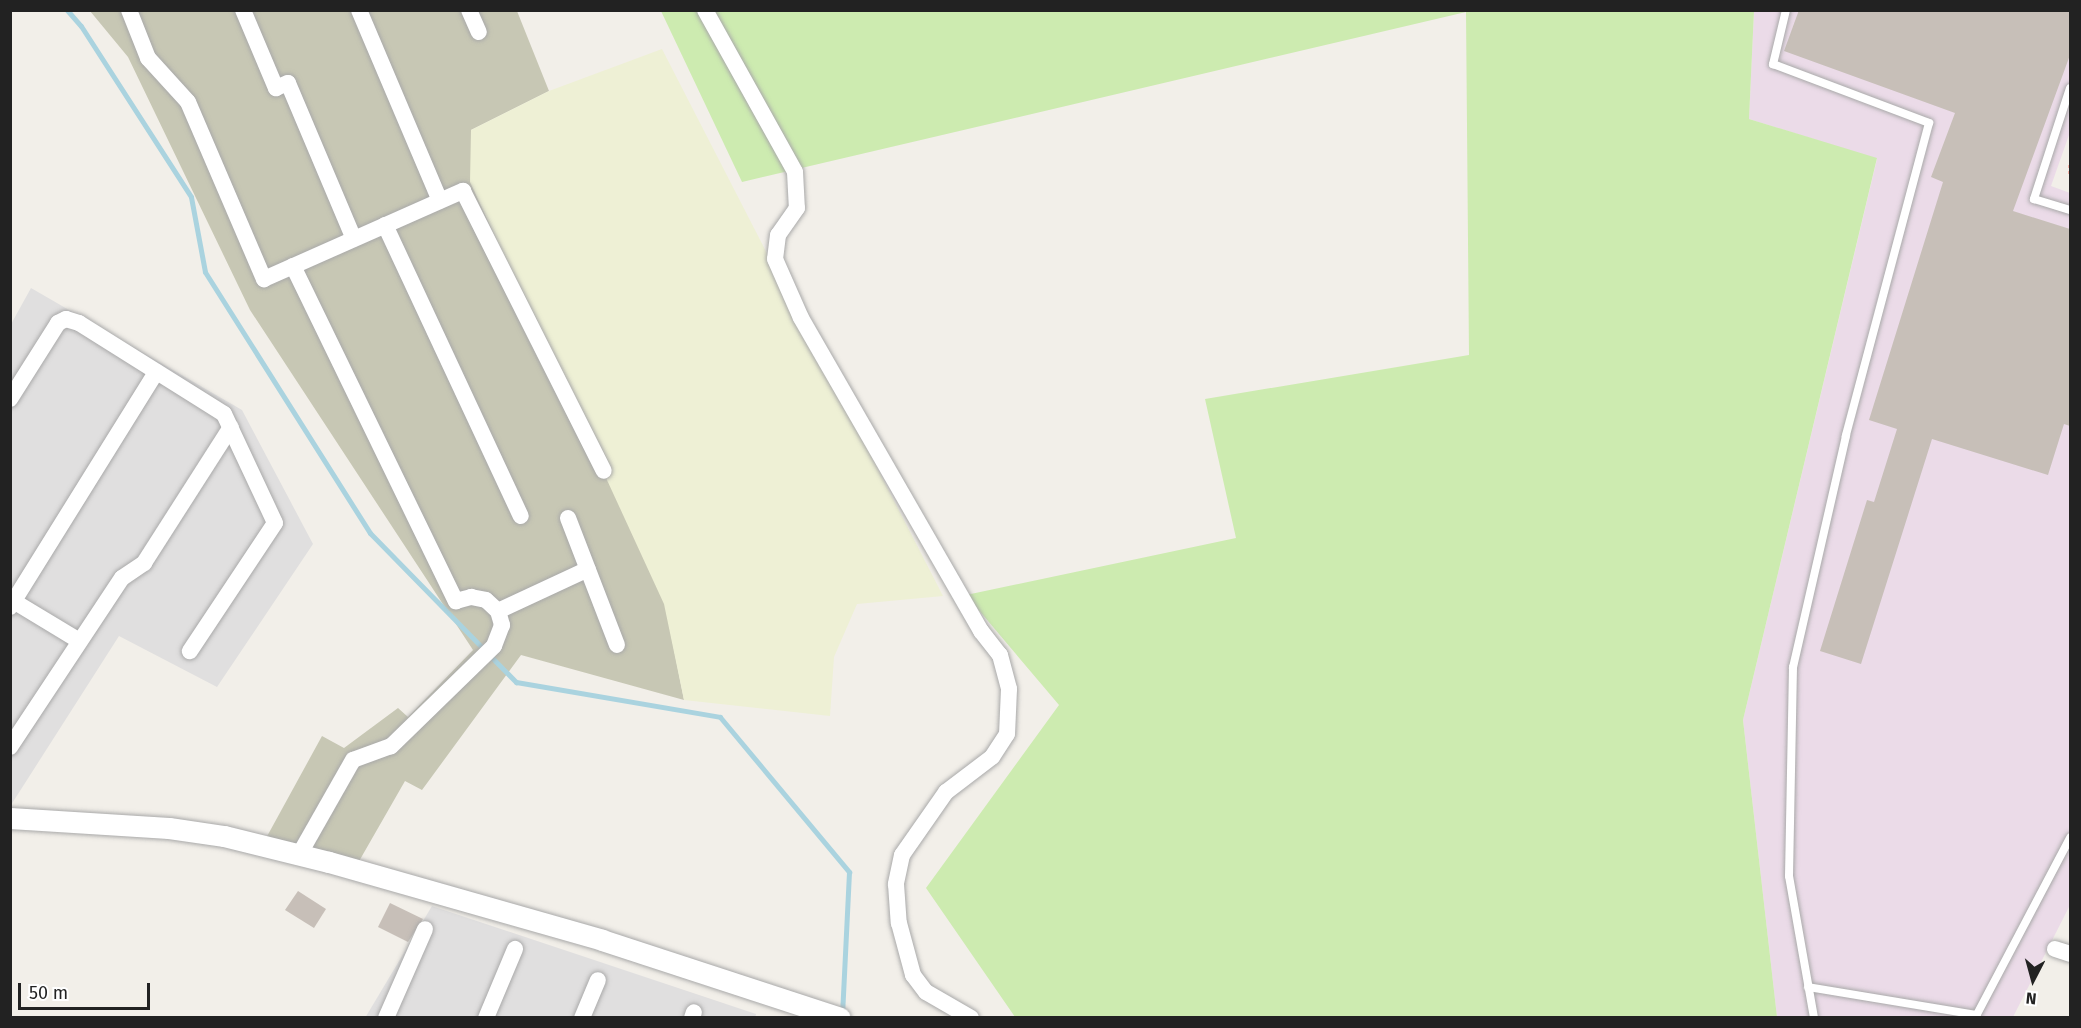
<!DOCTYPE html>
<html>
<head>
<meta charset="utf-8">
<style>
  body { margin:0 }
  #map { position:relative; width:2081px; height:1028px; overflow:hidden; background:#f2efe9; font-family:"Fira Sans",sans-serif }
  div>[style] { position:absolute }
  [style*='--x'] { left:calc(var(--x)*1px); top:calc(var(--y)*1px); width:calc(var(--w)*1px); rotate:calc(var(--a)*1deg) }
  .residential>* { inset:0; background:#e0dfdf }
  .industrial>* { inset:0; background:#ebdbe8 }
  .construction>* { inset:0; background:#c7c7b4 }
  .farmland>* { inset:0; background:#eef0d5 }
  .grass>* { inset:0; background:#cdebb0 }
  .stream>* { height:5px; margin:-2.5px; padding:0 2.5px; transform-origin:2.5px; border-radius:2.5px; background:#aad3df }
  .building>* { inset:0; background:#c7bfb8 }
  .path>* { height:3px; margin-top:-1.5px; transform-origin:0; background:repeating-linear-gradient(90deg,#fa8072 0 3px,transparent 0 6px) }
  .roads { filter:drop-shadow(0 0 2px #a9a9a9) drop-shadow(0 0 2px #a9a9a9) }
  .service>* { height:8px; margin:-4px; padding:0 4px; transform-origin:4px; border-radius:4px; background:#fff }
  .minor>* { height:16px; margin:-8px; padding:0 8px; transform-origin:8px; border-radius:8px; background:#fff }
  .tertiary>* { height:21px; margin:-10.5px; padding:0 10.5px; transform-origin:10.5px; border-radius:10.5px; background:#fff }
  span { translate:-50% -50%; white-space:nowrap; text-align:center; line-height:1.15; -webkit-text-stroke:6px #fff; paint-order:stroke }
  .frame { position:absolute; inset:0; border:12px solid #222; pointer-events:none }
  .north { position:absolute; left:2003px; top:950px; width:60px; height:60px; -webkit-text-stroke:4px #fff; paint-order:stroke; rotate:186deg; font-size:16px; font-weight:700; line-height:24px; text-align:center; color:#222 }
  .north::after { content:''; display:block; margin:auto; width:21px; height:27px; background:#222; clip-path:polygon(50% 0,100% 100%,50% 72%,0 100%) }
  .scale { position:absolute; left:18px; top:983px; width:132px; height:27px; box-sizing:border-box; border:3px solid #222; border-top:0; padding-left:8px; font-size:18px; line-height:21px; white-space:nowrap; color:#222; -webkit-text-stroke:4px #fff; paint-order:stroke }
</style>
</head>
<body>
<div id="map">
  <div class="residential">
    <i style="clip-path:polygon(31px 288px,242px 410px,313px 544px,217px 687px,119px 636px,11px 805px,10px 326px)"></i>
    <i style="clip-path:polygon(432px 906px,756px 1014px,755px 1018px,365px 1018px)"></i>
  </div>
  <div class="industrial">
    <i style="clip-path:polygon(1754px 11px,2070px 11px,2070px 132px,2051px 186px,2070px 193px,2070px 905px,2013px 1017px,1777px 1017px,1743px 720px,1877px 159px,1749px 119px)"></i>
  </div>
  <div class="construction">
    <i style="clip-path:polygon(90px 11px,517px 11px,549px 91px,471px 130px,512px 271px,665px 604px,684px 700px,521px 655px,422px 790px,405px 781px,358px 863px,265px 840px,322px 736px,344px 748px,398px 708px,408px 717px,473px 650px,250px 310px,128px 57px)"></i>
  </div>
  <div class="farmland">
    <i style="clip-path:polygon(662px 49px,943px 596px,857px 604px,834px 657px,830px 716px,684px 700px,664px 604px,470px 182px,471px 130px,549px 91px)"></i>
  </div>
  <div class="grass">
    <i style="clip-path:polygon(661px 11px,1754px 11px,1749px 119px,1877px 158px,1743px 720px,1777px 1017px,1015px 1017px,926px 888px,1059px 705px,966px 595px,1236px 538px,1205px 399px,1469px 355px,1466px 12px,742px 182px)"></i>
  </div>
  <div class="stream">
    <i style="--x:67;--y:10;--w:21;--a:49"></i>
    <i style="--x:81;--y:26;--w:203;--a:57.2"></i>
    <i style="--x:191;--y:197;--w:76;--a:79.4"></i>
    <i style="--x:205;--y:272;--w:309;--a:57.7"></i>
    <i style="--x:370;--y:533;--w:209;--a:45.6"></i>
    <i style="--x:516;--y:682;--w:207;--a:9.7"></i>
    <i style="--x:720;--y:717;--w:202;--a:50.2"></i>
    <i style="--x:849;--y:872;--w:141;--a:92.8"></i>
  </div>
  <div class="building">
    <i style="clip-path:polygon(1799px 10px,2070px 10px,2070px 55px,2013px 211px,2070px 229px,2070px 426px,2064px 424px,2048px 475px,1932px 439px,1861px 664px,1820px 651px,1867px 500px,1874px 502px,1897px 429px,1869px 420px,1943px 182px,1931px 177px,1955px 113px,1784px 51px)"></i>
    <i style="clip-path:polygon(298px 891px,326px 909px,314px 928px,285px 910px)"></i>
    <i style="clip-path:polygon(390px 903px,423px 919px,408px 942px,378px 927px)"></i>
  </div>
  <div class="path">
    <i style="--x:2070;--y:164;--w:10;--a:90"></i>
  </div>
  <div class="roads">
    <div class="service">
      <i style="--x:1786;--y:10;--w:56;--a:103.5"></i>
      <i style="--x:1773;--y:64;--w:167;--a:20.7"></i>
      <i style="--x:1929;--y:123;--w:324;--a:104.9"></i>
      <i style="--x:1846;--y:436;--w:237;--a:102.9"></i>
      <i style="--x:1793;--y:667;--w:209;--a:91.1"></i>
      <i style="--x:1789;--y:876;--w:144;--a:80"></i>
      <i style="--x:2070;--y:88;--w:117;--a:108"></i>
      <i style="--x:2034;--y:199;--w:38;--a:17"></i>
      <i style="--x:1808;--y:987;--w:171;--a:9.4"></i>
      <i style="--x:1975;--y:1018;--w:204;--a:-62.2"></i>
    </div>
    <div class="minor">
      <i style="--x:129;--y:10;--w:52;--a:68.4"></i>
      <i style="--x:148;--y:58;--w:59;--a:47.7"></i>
      <i style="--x:188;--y:102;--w:193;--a:66.8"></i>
      <i style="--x:264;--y:279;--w:218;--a:-23.9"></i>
      <i style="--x:463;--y:191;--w:313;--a:63.3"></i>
      <i style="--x:243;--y:10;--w:85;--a:67.1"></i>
      <i style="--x:276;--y:88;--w:13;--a:-23"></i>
      <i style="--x:288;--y:83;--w:169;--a:67.1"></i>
      <i style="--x:359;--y:10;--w:207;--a:67"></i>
      <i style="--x:469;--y:10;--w:24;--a:66"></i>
      <i style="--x:705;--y:10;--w:185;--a:60.9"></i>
      <i style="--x:795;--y:172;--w:36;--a:87"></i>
      <i style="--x:797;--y:208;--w:33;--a:125"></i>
      <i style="--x:778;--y:235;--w:24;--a:97"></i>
      <i style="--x:775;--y:259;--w:64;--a:66.2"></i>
      <i style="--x:801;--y:318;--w:361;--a:60.1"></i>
      <i style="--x:981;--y:631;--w:31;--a:52"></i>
      <i style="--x:1000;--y:655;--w:35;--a:75"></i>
      <i style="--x:1009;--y:689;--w:45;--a:92.5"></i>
      <i style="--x:1007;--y:734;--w:27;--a:123"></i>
      <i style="--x:992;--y:757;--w:58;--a:142.7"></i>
      <i style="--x:946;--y:792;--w:77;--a:124.9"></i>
      <i style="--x:902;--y:855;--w:30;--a:102"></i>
      <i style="--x:896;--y:884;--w:39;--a:86"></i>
      <i style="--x:899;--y:923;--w:54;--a:74.9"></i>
      <i style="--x:913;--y:975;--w:21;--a:53"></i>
      <i style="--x:926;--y:992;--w:52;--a:30"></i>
      <i style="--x:385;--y:225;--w:321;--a:65"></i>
      <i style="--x:293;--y:266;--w:373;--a:64.1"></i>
      <i style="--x:456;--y:601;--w:16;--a:-15"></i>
      <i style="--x:471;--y:597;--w:15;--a:11"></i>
      <i style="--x:486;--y:600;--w:16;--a:43"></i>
      <i style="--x:498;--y:611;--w:15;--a:74"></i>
      <i style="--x:502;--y:625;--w:22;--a:111"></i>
      <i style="--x:494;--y:646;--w:144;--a:135.8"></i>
      <i style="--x:391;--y:746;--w:40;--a:159.8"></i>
      <i style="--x:353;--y:760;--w:109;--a:119.6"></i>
      <i style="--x:10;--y:399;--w:90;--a:-57.7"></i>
      <i style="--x:58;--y:323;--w:9;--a:-27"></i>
      <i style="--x:66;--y:319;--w:14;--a:17"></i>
      <i style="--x:79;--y:323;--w:171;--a:32.1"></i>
      <i style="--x:224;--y:414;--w:120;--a:64.9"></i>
      <i style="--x:275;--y:523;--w:154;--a:123.6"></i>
      <i style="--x:568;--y:518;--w:136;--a:68.9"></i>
      <i style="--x:10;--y:599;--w:79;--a:31.1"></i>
      <i style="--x:10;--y:607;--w:277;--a:-58.1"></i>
      <i style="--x:498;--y:611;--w:99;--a:-25"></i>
      <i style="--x:10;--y:747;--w:203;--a:-56.5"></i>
      <i style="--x:122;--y:578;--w:27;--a:-34"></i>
      <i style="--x:144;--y:563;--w:161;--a:-57.4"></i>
      <i style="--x:2055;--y:949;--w:16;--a:18"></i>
      <i style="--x:386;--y:1018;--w:97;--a:-66.3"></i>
      <i style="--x:486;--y:1018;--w:75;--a:-67.2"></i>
      <i style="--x:582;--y:1018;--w:41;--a:-67.2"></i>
      <i style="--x:692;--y:1018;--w:6;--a:-72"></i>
    </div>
    <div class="tertiary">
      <i style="--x:10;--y:818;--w:159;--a:3.6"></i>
      <i style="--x:169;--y:828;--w:56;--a:8.3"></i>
      <i style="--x:224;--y:836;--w:108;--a:13.9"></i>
      <i style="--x:329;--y:862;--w:284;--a:15.9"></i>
      <i style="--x:602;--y:940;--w:250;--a:18.1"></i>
    </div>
  </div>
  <div class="frame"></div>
  <div class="north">N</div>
  <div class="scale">50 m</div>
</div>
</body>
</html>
